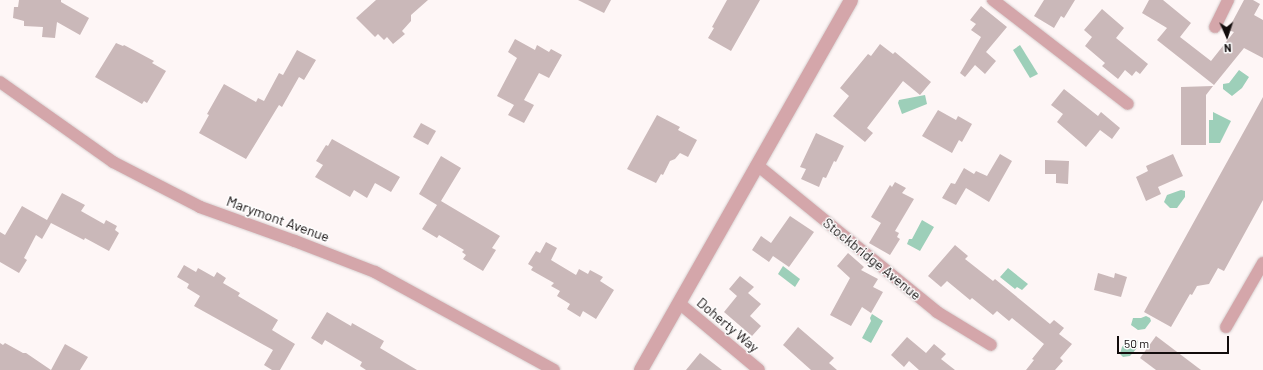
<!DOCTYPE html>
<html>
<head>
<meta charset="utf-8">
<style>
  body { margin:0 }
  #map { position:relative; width:1263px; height:370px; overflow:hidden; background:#fef6f6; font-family:Barlow,sans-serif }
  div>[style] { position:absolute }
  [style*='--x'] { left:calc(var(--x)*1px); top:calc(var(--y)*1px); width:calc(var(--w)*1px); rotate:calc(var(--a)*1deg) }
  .water>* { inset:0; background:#9dcfb9 }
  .building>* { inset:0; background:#cab8b9 }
  .roads { filter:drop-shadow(0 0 1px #d8d1d1) drop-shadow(0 0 1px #d8d1d1) }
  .minor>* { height:12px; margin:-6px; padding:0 6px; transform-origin:6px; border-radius:6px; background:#d4a6aa }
  .tertiary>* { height:14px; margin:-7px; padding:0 7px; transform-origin:7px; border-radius:7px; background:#d4a6aa }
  span { translate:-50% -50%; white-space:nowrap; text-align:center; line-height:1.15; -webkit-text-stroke:3px #fff; paint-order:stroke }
  .street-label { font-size:14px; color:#120c0c }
  .north { position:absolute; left:1207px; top:16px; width:40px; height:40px; -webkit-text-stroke:3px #fff; paint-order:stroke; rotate:177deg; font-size:11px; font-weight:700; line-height:16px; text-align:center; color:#120c0c }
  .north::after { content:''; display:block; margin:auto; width:14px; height:18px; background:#120c0c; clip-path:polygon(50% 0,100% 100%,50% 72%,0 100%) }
  .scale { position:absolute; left:1117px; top:336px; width:112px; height:18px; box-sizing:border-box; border:2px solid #120c0c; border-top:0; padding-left:5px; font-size:12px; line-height:14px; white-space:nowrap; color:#120c0c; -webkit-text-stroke:3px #fff; paint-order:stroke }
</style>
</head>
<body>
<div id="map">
  <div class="water">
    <i style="clip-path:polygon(1020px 45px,1038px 74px,1030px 78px,1013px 50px)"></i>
    <i style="clip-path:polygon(1239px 70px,1249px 77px,1242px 88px,1232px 96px,1223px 89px,1223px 84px,1229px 83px)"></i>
    <i style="clip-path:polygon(925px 95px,927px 104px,902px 114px,898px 103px,899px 100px)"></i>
    <i style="clip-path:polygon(1213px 112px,1231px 121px,1220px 143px,1209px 143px,1209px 120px,1213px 120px)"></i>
    <i style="clip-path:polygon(1181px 190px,1185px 191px,1185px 197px,1177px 208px,1170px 208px,1164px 202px,1167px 195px)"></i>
    <i style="clip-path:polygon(922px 220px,934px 227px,920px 251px,907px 244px,909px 239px,912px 239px)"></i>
    <i style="clip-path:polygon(783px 266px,800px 279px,795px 287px,778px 274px)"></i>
    <i style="clip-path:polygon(1008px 268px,1028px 284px,1022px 290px,1017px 287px,1015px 289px,1000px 277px)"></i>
    <i style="clip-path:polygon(872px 314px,883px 321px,871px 343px,862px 338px,871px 321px,870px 318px)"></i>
    <i style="clip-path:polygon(1146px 316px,1150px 318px,1151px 321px,1145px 329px,1138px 330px,1131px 325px,1133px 318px,1141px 318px)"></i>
    <i style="clip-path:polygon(1134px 339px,1138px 341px,1137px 348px,1130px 356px,1123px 357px,1120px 354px,1122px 347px,1126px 342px)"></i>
  </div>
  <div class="building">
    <i style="clip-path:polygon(19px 0,61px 0,61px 2px,89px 18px,80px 35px,57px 22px,55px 38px,42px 37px,43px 27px,24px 26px,24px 21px,13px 18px,14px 7px,18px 7px)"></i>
    <i style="clip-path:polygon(376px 0,428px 0,411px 15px,411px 21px,402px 31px,405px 34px,393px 44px,387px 37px,384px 40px,378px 34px,375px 37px,356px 18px)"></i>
    <i style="clip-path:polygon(578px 0,611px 0,604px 13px)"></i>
    <i style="clip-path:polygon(727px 0,760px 0,731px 51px,708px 38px,714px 28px,712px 27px)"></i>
    <i style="clip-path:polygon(1044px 0,1075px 0,1064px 18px,1061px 16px,1054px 28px,1034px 16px)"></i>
    <i style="clip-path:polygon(1149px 0,1163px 0,1191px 23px,1180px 37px,1211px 61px,1234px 32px,1228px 30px,1244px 0,1253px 0,1260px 4px,1254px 15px,1263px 20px,1263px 58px,1244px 48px,1214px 85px,1157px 40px,1167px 28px,1142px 13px)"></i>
    <i style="clip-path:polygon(981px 6px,1007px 27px,986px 52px,996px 61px,985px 74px,975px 65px,965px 77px,960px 73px,981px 37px,971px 30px,976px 24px,970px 20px)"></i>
    <i style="clip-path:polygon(1102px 9px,1124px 28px,1116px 38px,1148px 64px,1140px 74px,1136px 71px,1132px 76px,1125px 70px,1118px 79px,1102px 66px,1105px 63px,1085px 46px,1092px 37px,1084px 30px)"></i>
    <i style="clip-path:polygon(515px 39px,535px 50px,537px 45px,549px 52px,551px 49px,562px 55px,549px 78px,539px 73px,524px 100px,534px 105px,524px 123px,508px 115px,514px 105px,497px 96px,517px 58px,508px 52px)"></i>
    <i style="clip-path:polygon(116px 43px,123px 46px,124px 45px,154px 61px,152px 63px,166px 71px,147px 103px,144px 101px,142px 104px,95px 77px)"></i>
    <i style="clip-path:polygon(880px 44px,893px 54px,895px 52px,931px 82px,920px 95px,903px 81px,867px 128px,873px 133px,865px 142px,833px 116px,849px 96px,840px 88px,868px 54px,871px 56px)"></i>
    <i style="clip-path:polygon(297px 50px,316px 60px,304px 80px,299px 77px,282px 107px,279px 105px,246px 159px,199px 133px,209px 115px,207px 114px,224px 84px,256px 102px,258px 98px,264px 101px,279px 73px,283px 75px)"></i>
    <i style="clip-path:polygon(1213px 86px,1206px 95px,1206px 145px,1181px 145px,1181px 87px)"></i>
    <i style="clip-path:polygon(1064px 89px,1098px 116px,1101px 112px,1120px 128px,1112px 139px,1100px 130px,1086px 147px,1057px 122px,1063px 114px,1051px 105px)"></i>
    <i style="clip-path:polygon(1263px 97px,1263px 200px,1224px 271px,1218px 268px,1209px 284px,1197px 286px,1192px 295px,1190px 294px,1171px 327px,1144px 312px)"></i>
    <i style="clip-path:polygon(938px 110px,956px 120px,958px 116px,972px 124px,962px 142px,959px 140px,952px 153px,922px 136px)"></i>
    <i style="clip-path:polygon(657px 115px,680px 127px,678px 130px,697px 140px,688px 157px,680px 153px,675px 159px,670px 161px,663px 175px,661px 174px,656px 183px,627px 169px)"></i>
    <i style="clip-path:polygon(421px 123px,436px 131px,428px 145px,413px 137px)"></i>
    <i style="clip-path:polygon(816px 133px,844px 146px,836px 162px,834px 161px,826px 178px,823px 177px,819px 187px,801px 179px,806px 169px,800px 167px)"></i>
    <i style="clip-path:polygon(332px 139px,400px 177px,391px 192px,375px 183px,367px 198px,354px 190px,350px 197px,315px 177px,323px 165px,316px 161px,326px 145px,328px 146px)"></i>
    <i style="clip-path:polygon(1000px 154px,1012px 161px,989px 202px,966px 188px,956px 205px,942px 198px,951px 183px,955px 184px,964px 168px,974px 174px,976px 171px,987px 176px)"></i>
    <i style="clip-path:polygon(1173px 154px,1183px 176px,1158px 187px,1161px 194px,1146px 201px,1136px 177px,1148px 171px,1146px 166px)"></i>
    <i style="clip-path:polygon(441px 156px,461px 168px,441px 201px,500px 236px,492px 248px,496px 250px,483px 271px,463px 259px,466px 255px,462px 252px,464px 250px,439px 235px,437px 238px,422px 229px,437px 205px,419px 194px)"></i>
    <i style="clip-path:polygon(1045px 160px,1069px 161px,1068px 184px,1056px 183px,1056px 174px,1045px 174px)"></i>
    <i style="clip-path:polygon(895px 182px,906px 188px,902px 193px,914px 199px,895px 231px,899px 233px,897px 237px,900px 239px,890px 255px,869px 243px,881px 223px,871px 217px,890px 185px,892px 187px)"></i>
    <i style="clip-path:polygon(62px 193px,85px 205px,81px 211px,104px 224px,106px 220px,117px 226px,115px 230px,119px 233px,109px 251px,85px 238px,84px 240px,51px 223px,42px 239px,36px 235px,24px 258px,27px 260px,19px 273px,0 262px,0 232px,5px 235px,22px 206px,47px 220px)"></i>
    <i style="clip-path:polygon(790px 216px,814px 232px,789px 267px,773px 256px,769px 262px,752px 250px,761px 236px,771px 243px)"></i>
    <i style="clip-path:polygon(546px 242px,557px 248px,551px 260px,576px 275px,579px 269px,588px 274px,590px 270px,603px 277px,600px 281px,614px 290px,596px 319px,583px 311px,580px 317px,567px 309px,570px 304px,557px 296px,560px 291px,551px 286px,554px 283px,531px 270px,533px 267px,528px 264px,536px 251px,540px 253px)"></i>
    <i style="clip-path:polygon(955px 245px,968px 256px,965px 259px,993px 281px,995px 279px,1050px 324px,1054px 320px,1064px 328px,1059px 334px,1072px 344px,1060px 358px,1063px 361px,1055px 370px,1026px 370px,1034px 360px,1032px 359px,1044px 344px,1012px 318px,1009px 321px,997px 311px,993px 315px,972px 298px,970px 300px,947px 281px,941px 287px,928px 276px)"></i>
    <i style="clip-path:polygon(848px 253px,864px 267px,861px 270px,878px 279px,873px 287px,883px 292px,871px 313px,862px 307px,851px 326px,830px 315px,850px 278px,837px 266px)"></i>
    <i style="clip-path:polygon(184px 265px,196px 272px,198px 268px,214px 277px,217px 272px,226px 278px,223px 283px,240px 293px,238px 296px,278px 320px,272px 330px,295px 344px,280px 370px,272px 370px,264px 365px,273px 350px,194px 306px,200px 296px,187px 288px,189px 284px,177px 277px)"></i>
    <i style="clip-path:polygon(1098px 273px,1114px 278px,1115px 273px,1127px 277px,1121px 297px,1094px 290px)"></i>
    <i style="clip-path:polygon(740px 276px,754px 287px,748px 293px,761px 304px,750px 316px,761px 326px,752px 336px,724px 312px,737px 296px,729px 289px)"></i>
    <i style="clip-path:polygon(327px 312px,351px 326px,352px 323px,384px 341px,380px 348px,417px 370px,366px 370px,360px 366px,362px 362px,325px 340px,322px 345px,311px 338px)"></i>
    <i style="clip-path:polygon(798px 327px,834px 358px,829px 363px,837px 370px,811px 370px,783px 345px)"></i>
    <i style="clip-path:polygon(1156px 336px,1201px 370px,1156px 370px,1140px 358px)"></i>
    <i style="clip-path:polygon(907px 337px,926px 353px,934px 344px,946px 354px,941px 359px,955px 370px,919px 370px,909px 361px,904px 367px,891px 355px)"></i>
    <i style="clip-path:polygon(0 343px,3px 345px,5px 343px,23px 353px,26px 353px,51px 370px,65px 344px,88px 357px,80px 370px,0 370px)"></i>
    <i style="clip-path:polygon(700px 353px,722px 370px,686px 370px)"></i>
  </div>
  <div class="roads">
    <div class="minor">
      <i style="--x:993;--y:0;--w:170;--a:37.6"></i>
      <i style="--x:1215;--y:27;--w:30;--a:-64"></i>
      <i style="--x:0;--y:82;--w:138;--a:35.3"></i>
      <i style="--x:113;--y:162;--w:98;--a:27.3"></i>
      <i style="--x:200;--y:207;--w:101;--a:19.7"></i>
      <i style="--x:295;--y:241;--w:86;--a:21.2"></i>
      <i style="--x:375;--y:272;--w:204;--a:28.7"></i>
      <i style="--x:757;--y:165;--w:232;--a:39.2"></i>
      <i style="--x:937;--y:312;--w:63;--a:31.4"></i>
      <i style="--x:679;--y:303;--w:104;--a:39.9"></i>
      <i style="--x:1226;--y:327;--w:74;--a:-60"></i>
    </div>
    <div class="tertiary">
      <i style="--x:641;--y:370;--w:425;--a:-60.4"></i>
    </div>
  </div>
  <div class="street-label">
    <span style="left:278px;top:219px;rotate:20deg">Marymont Avenue</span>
    <span style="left:872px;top:259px;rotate:39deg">Stockbridge Avenue</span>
    <span style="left:728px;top:325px;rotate:40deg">Doherty Way</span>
  </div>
  <div class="north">N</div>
  <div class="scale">50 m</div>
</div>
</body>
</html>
